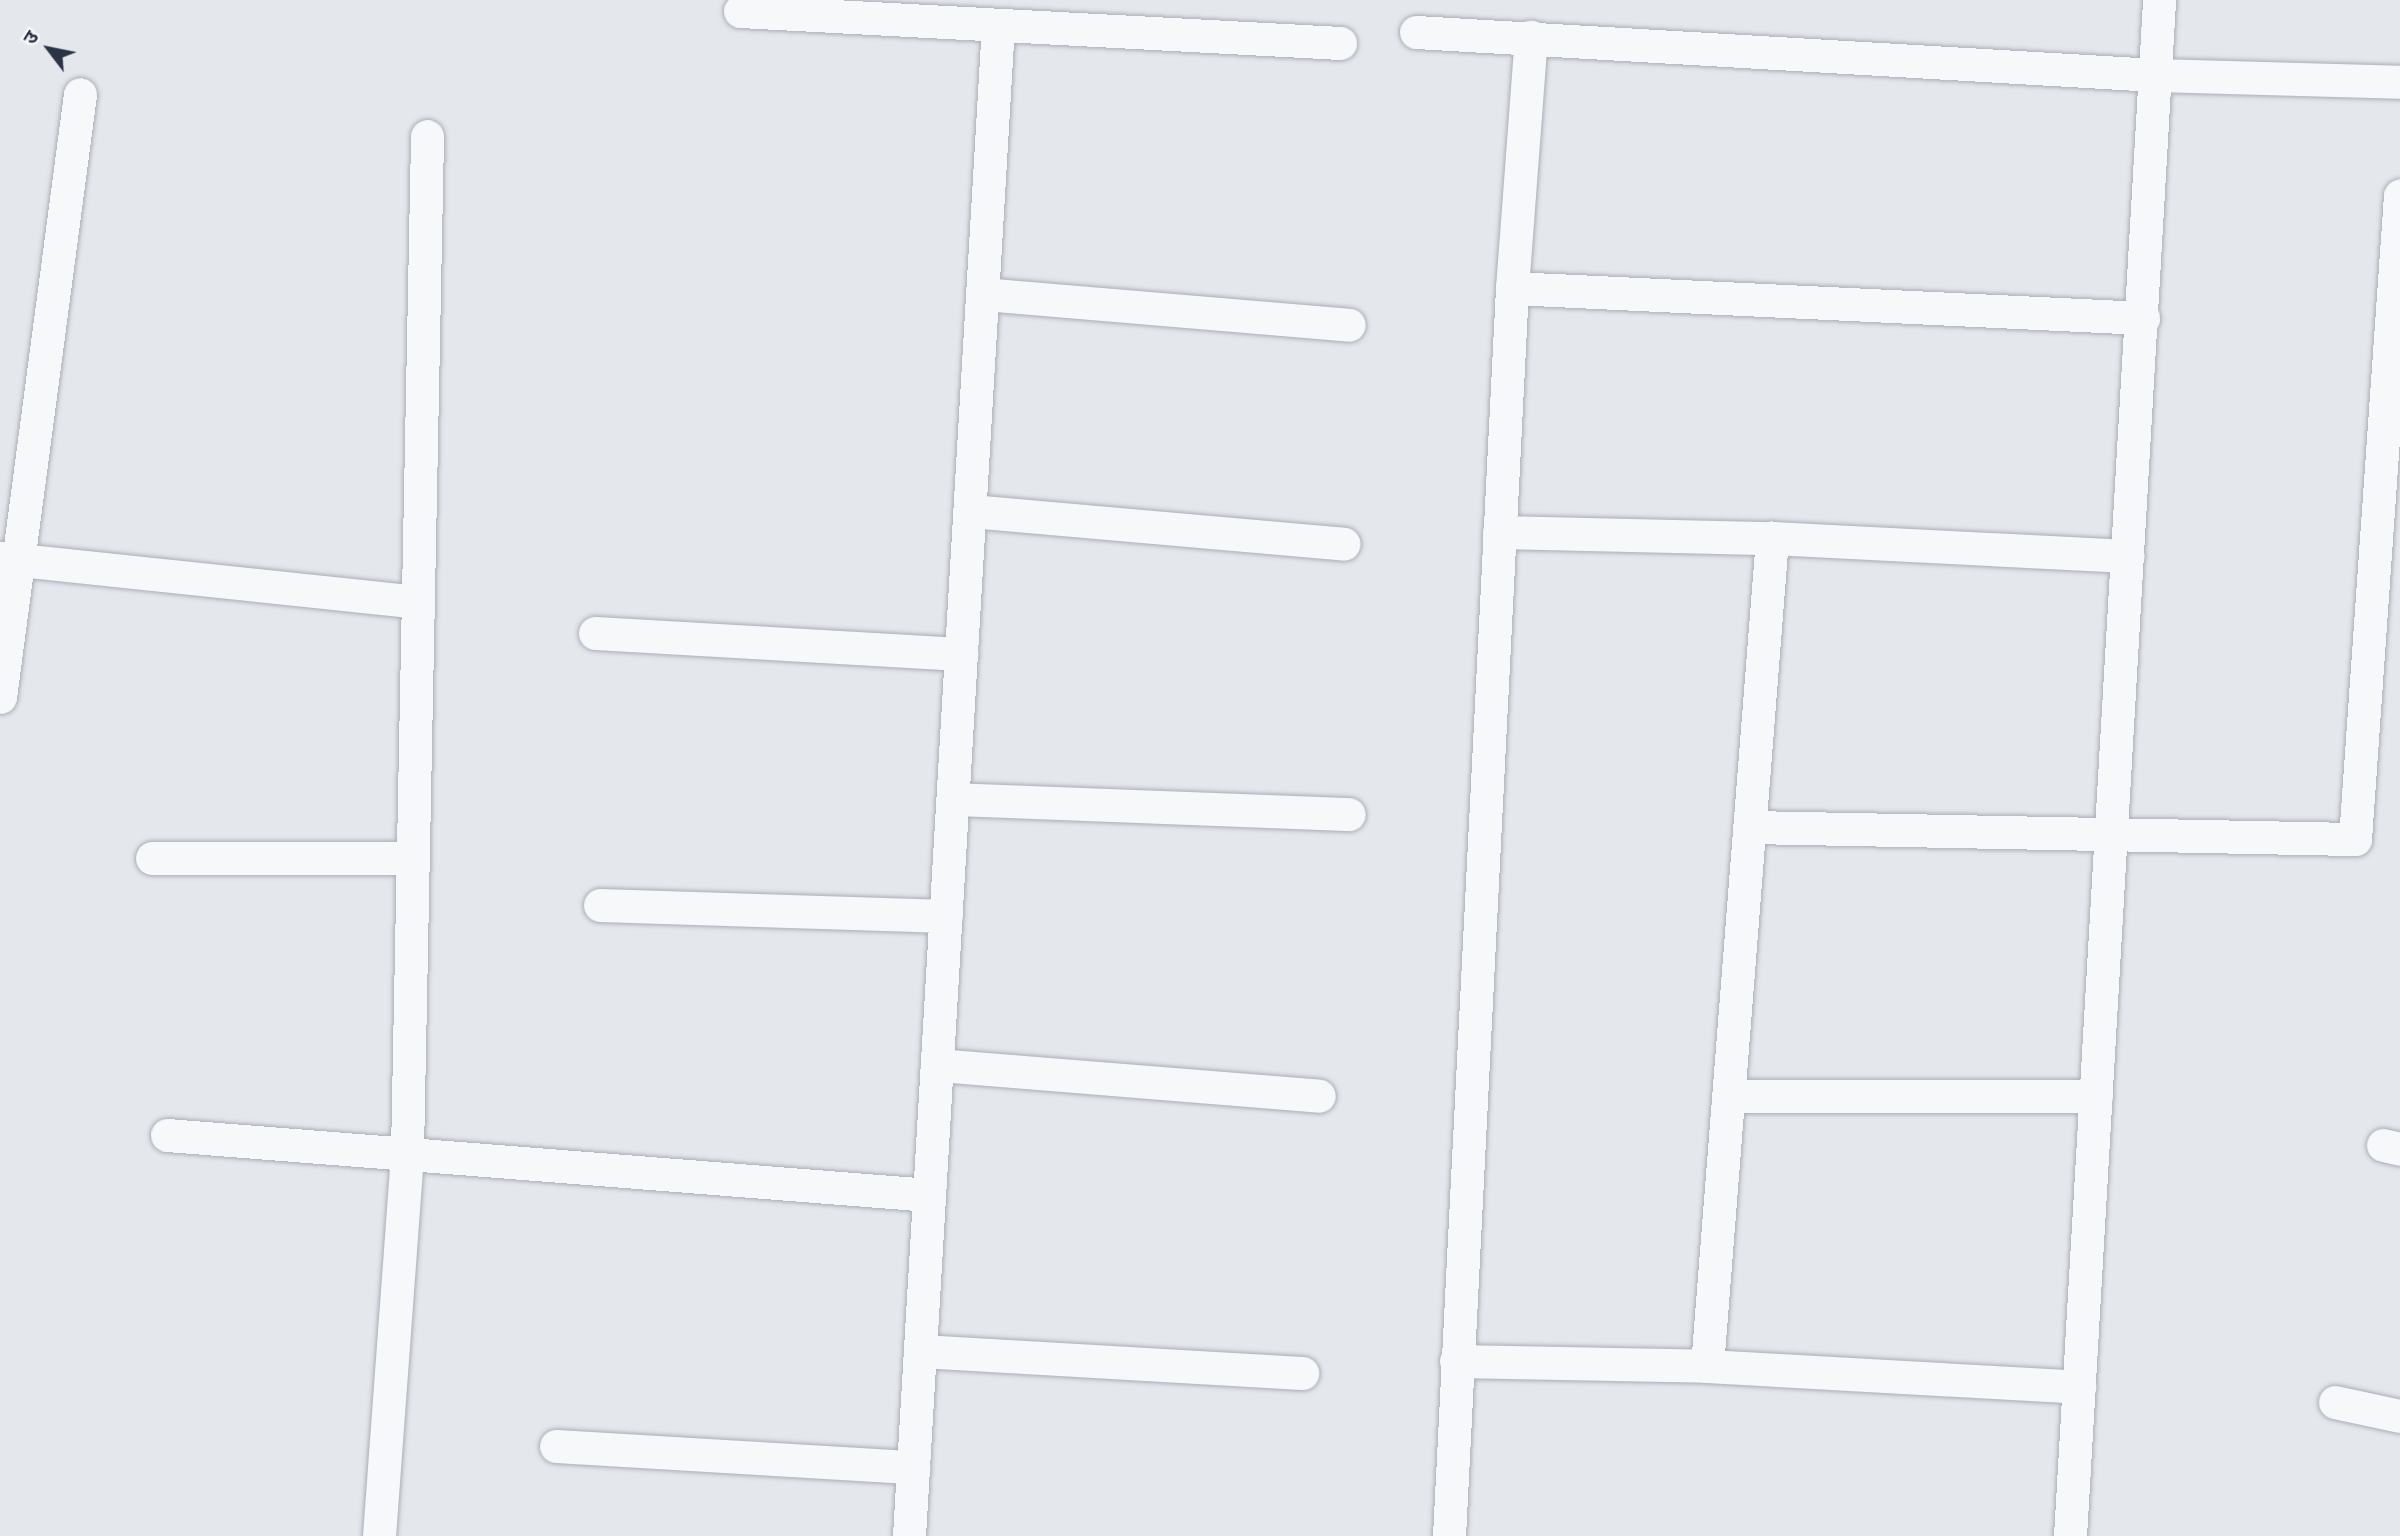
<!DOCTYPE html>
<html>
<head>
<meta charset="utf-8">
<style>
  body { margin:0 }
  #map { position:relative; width:2400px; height:1536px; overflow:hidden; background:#e4e7ec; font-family:"Space Grotesk","Noto Sans Devanagari",sans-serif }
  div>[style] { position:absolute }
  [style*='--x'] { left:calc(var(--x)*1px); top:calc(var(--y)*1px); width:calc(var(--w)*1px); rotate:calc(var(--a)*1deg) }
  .roads { filter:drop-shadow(0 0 2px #a9aeb7) drop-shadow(0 0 2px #a9aeb7) }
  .street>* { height:33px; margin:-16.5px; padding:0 16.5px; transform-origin:16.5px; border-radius:16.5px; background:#f7f8fa }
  span { translate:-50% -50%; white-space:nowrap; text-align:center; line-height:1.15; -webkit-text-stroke:5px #f4f6f9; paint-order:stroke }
  .north { position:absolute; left:14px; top:14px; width:70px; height:70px; -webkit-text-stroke:5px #f4f6f9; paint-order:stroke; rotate:302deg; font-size:19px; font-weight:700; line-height:28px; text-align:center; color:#2b3445 }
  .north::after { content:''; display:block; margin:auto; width:24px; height:32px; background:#2b3445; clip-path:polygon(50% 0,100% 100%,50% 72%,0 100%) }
</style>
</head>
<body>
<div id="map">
  <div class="roads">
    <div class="street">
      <i style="--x:740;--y:11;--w:601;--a:3.05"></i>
      <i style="--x:1416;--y:32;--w:739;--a:3.33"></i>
      <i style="--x:2154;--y:75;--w:246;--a:1.6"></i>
      <i style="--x:1512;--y:288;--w:632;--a:2.72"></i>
      <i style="--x:983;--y:294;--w:367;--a:4.8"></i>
      <i style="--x:970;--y:511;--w:375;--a:5"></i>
      <i style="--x:1499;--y:532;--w:273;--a:1.3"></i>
      <i style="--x:1772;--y:538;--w:356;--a:2.9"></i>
      <i style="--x:0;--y:558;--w:420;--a:6"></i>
      <i style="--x:595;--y:633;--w:367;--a:3.3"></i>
      <i style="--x:0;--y:697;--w:608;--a:-82.44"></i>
      <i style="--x:953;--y:799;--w:396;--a:2.2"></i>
      <i style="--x:1750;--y:827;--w:605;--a:1.14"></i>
      <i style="--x:2355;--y:839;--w:645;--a:-86"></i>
      <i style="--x:152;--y:858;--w:261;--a:0"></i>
      <i style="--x:600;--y:905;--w:346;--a:1.8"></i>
      <i style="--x:937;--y:1065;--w:383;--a:4.6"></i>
      <i style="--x:1728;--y:1096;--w:368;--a:0"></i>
      <i style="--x:167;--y:1135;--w:764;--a:4.5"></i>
      <i style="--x:2383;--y:1145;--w:17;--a:13"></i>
      <i style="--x:920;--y:1351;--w:383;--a:3.3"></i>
      <i style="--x:1456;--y:1361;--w:251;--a:1.1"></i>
      <i style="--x:1707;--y:1366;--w:373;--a:3.2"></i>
      <i style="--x:1707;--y:1366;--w:831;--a:-85.51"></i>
      <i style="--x:2335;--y:1402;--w:66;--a:12.2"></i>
      <i style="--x:556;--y:1446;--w:358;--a:3.4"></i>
      <i style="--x:379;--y:1536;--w:385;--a:-85.8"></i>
      <i style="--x:407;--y:1152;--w:1016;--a:-88.87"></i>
      <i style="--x:909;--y:1536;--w:1513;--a:-86.63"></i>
      <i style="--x:1449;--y:1536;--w:1250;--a:-87.11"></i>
      <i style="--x:1512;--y:288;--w:252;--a:-85.7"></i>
      <i style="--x:2070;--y:1536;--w:1539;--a:-86.68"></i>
    </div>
  </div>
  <div class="north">उ</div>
</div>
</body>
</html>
